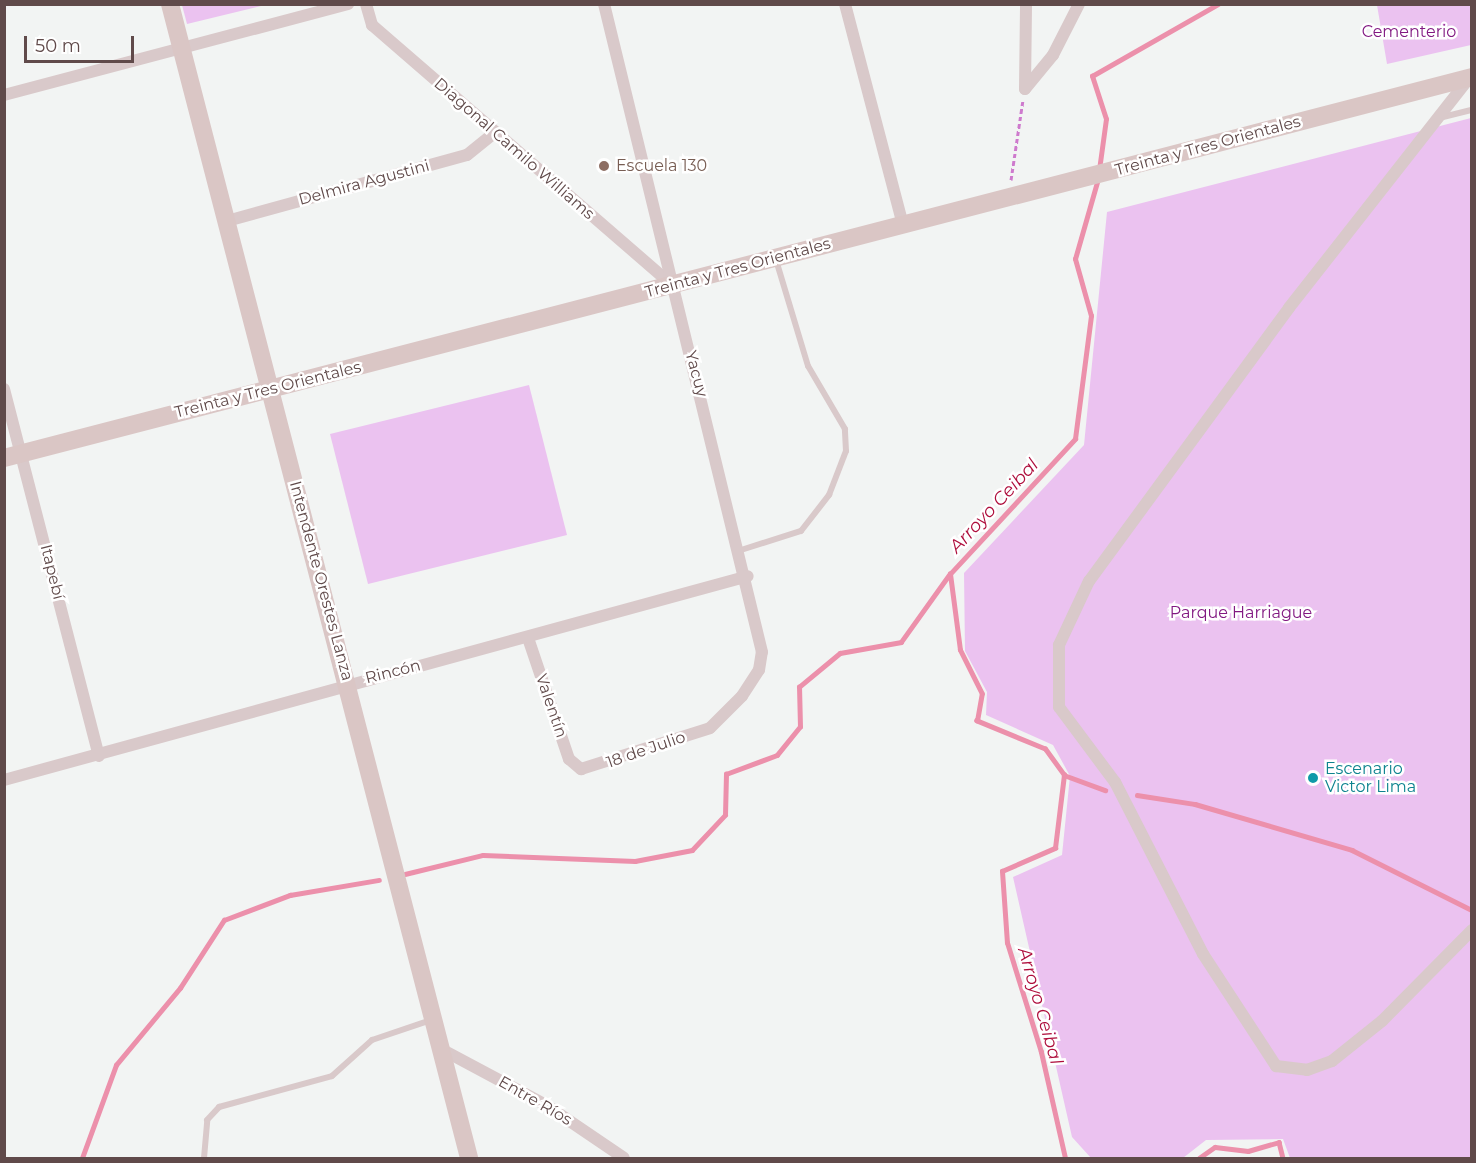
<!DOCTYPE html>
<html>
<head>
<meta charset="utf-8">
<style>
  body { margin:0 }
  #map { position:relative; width:1476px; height:1163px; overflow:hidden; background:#f2f4f3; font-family:Montserrat,sans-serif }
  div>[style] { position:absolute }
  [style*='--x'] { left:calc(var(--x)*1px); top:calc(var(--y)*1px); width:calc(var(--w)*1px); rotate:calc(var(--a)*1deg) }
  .green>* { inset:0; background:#ebc2f0 }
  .stream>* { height:4.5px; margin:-2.25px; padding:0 2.25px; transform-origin:2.25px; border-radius:2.25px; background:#ec90ab }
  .path>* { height:3px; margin-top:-1.5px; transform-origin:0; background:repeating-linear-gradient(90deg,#ce7acd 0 4.5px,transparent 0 7.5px) }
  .lane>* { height:6px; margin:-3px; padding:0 3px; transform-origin:3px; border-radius:3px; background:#d9c9ca }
  .street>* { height:12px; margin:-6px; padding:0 6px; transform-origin:6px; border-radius:6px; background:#d9c9ca }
  .secondary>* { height:18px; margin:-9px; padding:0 9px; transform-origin:9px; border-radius:9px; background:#dac6c5 }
  .dots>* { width:16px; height:16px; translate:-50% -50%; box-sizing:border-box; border:3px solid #fff; border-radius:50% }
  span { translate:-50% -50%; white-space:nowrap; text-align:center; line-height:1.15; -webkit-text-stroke:5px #fff; paint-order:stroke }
  .park-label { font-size:16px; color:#821982 }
  .street-label { font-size:16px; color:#604a4a }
  .education-label { font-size:16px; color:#785e54 }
  .left { translate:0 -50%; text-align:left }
  .culture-label { font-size:16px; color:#0d838f }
  .water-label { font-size:18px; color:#ae0e3c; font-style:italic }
  .frame { position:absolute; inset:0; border:6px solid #604a4a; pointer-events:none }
  .scale { position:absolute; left:24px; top:36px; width:110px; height:27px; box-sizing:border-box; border:3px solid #604a4a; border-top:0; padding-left:8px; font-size:18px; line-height:21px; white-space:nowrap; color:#604a4a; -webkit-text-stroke:4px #fff; paint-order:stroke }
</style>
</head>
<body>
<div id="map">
  <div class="green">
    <i style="clip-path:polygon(182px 5px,182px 4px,265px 5px,187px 24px)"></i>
    <i style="clip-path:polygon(1377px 5px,1471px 5px,1471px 45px,1387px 64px)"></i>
    <i style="clip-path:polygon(1471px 118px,1471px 1158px,1290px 1158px,1283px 1139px,1206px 1140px,1183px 1158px,1091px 1158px,1072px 1137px,1013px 877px,1062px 855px,1070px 776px,1053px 745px,986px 715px,987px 692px,965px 651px,964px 573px,1084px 445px,1107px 212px)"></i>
    <i style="clip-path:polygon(529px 385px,567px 535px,368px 584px,330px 434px)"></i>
  </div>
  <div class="stream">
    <i style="--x:1099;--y:170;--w:51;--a:-82.2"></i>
    <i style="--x:1106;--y:119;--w:45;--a:-108"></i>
    <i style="--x:1092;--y:76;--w:145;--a:-29.7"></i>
    <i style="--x:1064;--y:775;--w:44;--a:20.1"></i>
    <i style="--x:1137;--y:795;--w:59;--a:8.8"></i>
    <i style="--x:1195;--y:804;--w:164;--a:16.3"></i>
    <i style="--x:1352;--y:850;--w:134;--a:26.6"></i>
    <i style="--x:405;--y:874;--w:80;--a:-13.7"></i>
    <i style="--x:483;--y:855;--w:152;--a:2.3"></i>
    <i style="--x:635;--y:861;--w:58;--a:-10.9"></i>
    <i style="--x:692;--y:850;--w:48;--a:-46.7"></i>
    <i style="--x:725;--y:815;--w:41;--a:-88.6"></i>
    <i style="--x:726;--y:774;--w:54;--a:-20.4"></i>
    <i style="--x:777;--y:755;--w:36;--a:-51"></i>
    <i style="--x:800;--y:727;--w:40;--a:-91.4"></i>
    <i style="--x:799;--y:687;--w:53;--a:-39.7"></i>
    <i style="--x:840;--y:653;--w:62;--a:-10.2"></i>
    <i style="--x:901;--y:642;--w:82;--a:-54.4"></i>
    <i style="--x:82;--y:1158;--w:99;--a:-69.9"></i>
    <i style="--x:116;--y:1065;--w:100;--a:-50.3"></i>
    <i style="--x:180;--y:988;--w:81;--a:-57.1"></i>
    <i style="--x:224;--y:920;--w:71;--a:-20.7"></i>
    <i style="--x:290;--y:895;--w:90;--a:-9.6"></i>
    <i style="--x:1065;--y:1158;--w:109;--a:-102.8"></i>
    <i style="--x:1041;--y:1052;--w:114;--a:-107.3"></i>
    <i style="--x:1007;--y:943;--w:72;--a:-94"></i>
    <i style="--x:1002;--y:871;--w:58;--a:-23.5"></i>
    <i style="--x:1055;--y:848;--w:74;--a:-83"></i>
    <i style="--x:1064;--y:775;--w:32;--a:-126"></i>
    <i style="--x:1045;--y:749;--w:74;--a:-157.6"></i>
    <i style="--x:977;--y:721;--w:27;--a:-80"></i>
    <i style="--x:982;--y:694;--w:49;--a:-116.6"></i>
    <i style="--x:960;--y:650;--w:77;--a:-97.5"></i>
    <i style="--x:950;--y:574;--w:184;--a:-47.2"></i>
    <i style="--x:1075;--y:439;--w:124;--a:-82.6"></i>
    <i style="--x:1091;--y:316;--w:59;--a:-105.7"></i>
    <i style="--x:1075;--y:259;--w:83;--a:-74"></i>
    <i style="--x:1199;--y:1158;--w:19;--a:-35"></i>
    <i style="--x:1215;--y:1147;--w:33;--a:7"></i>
    <i style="--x:1248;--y:1151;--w:32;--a:-16"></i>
    <i style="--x:1279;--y:1142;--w:16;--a:76"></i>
  </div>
  <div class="path">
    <i style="--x:1011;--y:180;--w:81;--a:-81.5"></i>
  </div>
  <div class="lane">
    <i style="--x:1443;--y:117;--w:30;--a:-14"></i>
    <i style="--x:741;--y:550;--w:63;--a:-17.6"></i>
    <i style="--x:801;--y:531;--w:46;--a:-52.1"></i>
    <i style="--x:829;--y:495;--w:47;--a:-68.9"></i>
    <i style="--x:846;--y:451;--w:22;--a:-93"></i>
    <i style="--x:845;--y:429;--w:73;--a:-120.4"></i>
    <i style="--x:808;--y:366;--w:111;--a:-106.8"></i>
    <i style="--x:204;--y:1158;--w:38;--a:-85"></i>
    <i style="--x:207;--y:1120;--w:18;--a:-47"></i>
    <i style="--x:219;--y:1107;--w:117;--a:-15.3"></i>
    <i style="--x:332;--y:1076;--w:54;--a:-42"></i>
    <i style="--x:372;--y:1040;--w:62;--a:-18.7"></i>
  </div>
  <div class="street">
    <i style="--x:366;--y:4;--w:22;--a:74"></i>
    <i style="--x:372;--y:25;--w:397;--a:40.9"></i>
    <i style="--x:845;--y:4;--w:228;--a:75.3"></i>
    <i style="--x:1470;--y:77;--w:293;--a:128.1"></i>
    <i style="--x:1289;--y:308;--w:338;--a:126.2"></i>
    <i style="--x:1089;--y:581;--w:71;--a:115.1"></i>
    <i style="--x:1059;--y:645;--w:62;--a:90"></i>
    <i style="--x:1059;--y:707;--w:94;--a:53.3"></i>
    <i style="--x:1115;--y:782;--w:193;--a:62.9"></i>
    <i style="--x:1203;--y:954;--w:134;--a:56.9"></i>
    <i style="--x:1276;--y:1066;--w:31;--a:7"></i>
    <i style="--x:1307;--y:1070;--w:27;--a:-20"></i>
    <i style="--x:1332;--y:1061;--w:64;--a:-38.7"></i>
    <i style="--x:1382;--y:1021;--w:128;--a:-45.3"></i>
    <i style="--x:1025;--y:89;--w:44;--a:-50.5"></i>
    <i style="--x:1053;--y:55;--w:57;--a:-63"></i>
    <i style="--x:1025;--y:89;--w:85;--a:-89.3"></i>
    <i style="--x:4;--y:95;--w:356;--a:-14.8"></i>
    <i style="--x:227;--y:221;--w:249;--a:-15.4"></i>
    <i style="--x:467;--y:155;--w:35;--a:-39"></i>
    <i style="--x:4;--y:389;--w:379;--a:75.5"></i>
    <i style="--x:528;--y:638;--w:128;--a:71.3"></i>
    <i style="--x:569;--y:759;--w:16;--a:40"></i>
    <i style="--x:581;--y:769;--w:135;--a:-17.6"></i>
    <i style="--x:710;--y:728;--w:45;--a:-45"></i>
    <i style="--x:742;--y:696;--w:31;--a:-57"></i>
    <i style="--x:759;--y:670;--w:18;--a:-81"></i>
    <i style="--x:762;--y:652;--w:667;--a:-103.7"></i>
    <i style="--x:4;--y:780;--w:771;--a:-15.33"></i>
    <i style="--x:441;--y:1049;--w:119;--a:28.1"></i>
    <i style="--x:546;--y:1105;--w:94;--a:34.2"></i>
  </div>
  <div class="secondary">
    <i style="--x:170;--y:4;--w:1192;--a:75.47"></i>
    <i style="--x:4;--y:458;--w:1517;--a:-14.55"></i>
  </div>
  <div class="dots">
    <i style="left:604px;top:166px;background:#8d6e63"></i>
    <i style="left:1313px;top:778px;background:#0f9aa8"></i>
  </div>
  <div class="park-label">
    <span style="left:1409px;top:32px">Cementerio</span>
    <span style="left:1241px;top:613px">Parque Harriague</span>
  </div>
  <div class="street-label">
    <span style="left:1208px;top:146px;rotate:-15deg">Treinta y Tres Orientales</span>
    <span style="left:514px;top:149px;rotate:41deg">Diagonal Camilo Williams</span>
    <span style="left:364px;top:183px;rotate:-15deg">Delmira Agustini</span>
    <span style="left:738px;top:268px;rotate:-15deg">Treinta y Tres Orientales</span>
    <span style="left:696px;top:374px;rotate:75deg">Yacuy</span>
    <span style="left:268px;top:390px;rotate:-14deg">Treinta y Tres Orientales</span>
    <span style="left:52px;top:572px;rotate:76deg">Itapebí</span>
    <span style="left:321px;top:581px;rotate:75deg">Intendente Orestes Lanza</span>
    <span style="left:393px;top:672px;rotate:-14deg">Rincón</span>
    <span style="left:551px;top:706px;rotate:71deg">Valentín</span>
    <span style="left:646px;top:750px;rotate:-19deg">18 de Julio</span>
    <span style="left:535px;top:1101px;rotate:30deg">Entre Ríos</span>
  </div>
  <div class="education-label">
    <span class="left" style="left:616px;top:166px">Escuela 130</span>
  </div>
  <div class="culture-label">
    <span class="left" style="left:1325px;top:778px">Escenario<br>Victor Lima</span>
  </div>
  <div class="water-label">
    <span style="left:994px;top:506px;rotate:-47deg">Arroyo Ceibal</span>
    <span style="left:1040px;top:1006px;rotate:74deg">Arroyo Ceibal</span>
  </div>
  <div class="frame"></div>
  <div class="scale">50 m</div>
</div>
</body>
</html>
